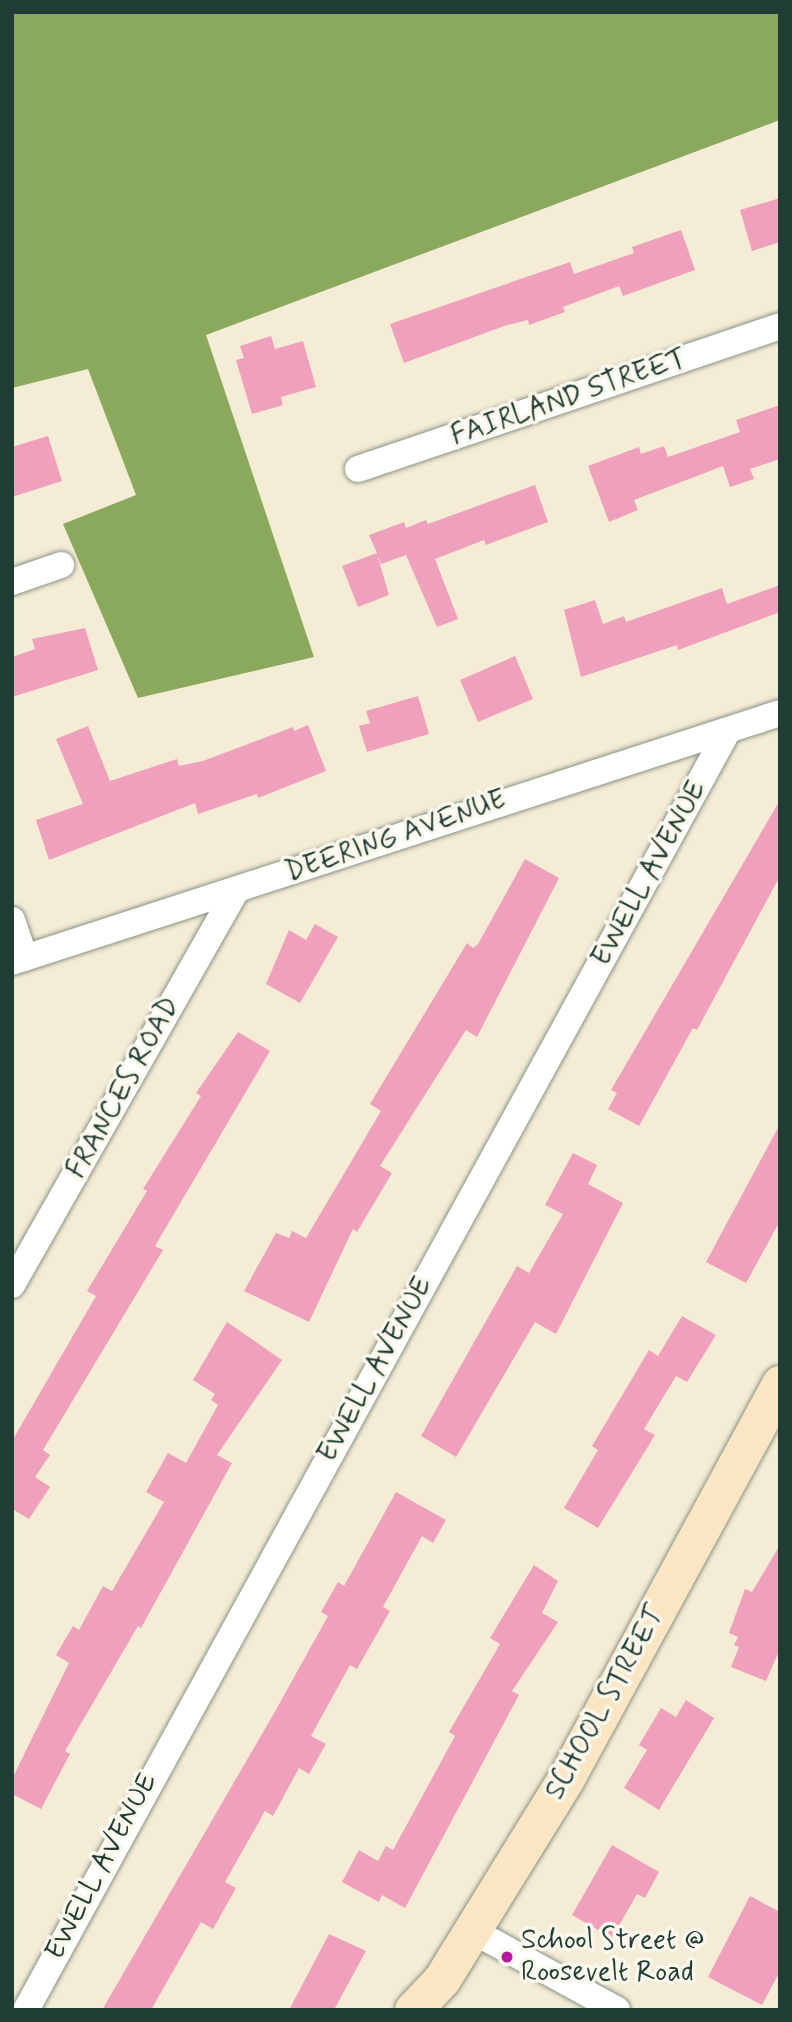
<!DOCTYPE html>
<html>
<head>
<meta charset="utf-8">
<style>
  body { margin:0 }
  #map { position:relative; width:792px; height:2022px; overflow:hidden; background:#f5ecd6; font-family:Mynerve,sans-serif }
  div>[style] { position:absolute }
  [style*='--x'] { left:calc(var(--x)*1px); top:calc(var(--y)*1px); width:calc(var(--w)*1px); rotate:calc(var(--a)*1deg) }
  .forest>* { inset:0; background:#8aa95c }
  .building>* { inset:0; background:#efa0bd }
  .roads { filter:drop-shadow(0 0 2px #8a9485) drop-shadow(0 0 2px #8a9485) }
  .street>* { height:26px; margin:-13px; padding:0 13px; transform-origin:13px; border-radius:13px; background:#fff }
  .secondary>* { height:37px; margin:-18.5px; padding:0 18.5px; transform-origin:18.5px; border-radius:18.5px; background:#fbe6c4 }
  .dots>* { width:19px; height:19px; translate:-50% -50%; box-sizing:border-box; border:4px solid #fbf7ec; border-radius:50% }
  span { translate:-50% -50%; white-space:nowrap; text-align:center; line-height:1.15; -webkit-text-stroke:7px #fbf7ec; paint-order:stroke }
  .street-label { font-size:28px; color:#1f3d34 }
  .poi-label { font-size:28px; color:#1f3d34 }
  .left { translate:0 -50%; text-align:left }
  .frame { position:absolute; inset:0; border:14px solid #1f3d34; pointer-events:none }
</style>
</head>
<body>
<div id="map">
  <div class="forest">
    <i style="clip-path:polygon(12px 12px,780px 12px,780px 120px,206px 335px,314px 657px,138px 698px,63px 524px,136px 495px,88px 369px,12px 388px)"></i>
  </div>
  <div class="building">
    <i style="clip-path:polygon(780px 198px,780px 242px,752px 251px,740px 210px)"></i>
    <i style="clip-path:polygon(681px 230px,695px 270px,623px 296px,619px 286px,563px 307px,565px 312px,529px 325px,528px 320px,504px 326px,404px 363px,390px 324px,570px 262px,574px 274px,634px 253px,632px 247px)"></i>
    <i style="clip-path:polygon(271px 336px,275px 349px,303px 341px,316px 387px,281px 397px,283px 405px,252px 414px,236px 360px,244px 358px,240px 346px)"></i>
    <i style="clip-path:polygon(780px 405px,780px 459px,750px 469px,754px 479px,730px 487px,723px 466px,634px 500px,638px 510px,609px 522px,588px 466px,639px 447px,641px 454px,664px 446px,668px 457px,740px 432px,736px 420px)"></i>
    <i style="clip-path:polygon(48px 436px,62px 481px,12px 497px,12px 447px)"></i>
    <i style="clip-path:polygon(535px 485px,548px 522px,486px 545px,484px 540px,435px 559px,458px 619px,437px 627px,406px 555px,381px 564px,377px 554px,389px 595px,358px 607px,342px 566px,377px 553px,369px 535px,404px 522px,406px 528px,426px 520px,428px 524px)"></i>
    <i style="clip-path:polygon(780px 585px,780px 612px,678px 650px,677px 645px,581px 677px,564px 610px,595px 600px,603px 624px,624px 616px,626px 622px,722px 588px,727px 604px)"></i>
    <i style="clip-path:polygon(85px 628px,98px 670px,12px 697px,12px 657px,35px 649px,32px 639px)"></i>
    <i style="clip-path:polygon(515px 656px,533px 699px,478px 722px,460px 680px)"></i>
    <i style="clip-path:polygon(418px 696px,429px 734px,367px 752px,359px 726px,370px 723px,366px 711px)"></i>
    <i style="clip-path:polygon(308px 725px,326px 771px,258px 798px,257px 794px,198px 814px,195px 803px,49px 860px,36px 820px,83px 804px,56px 739px,88px 726px,110px 781px,177px 759px,179px 766px,203px 761px,293px 727px,294px 731px)"></i>
    <i style="clip-path:polygon(780px 800px,780px 876px,697px 1030px,693px 1028px,639px 1126px,608px 1109px,617px 1093px,611px 1090px)"></i>
    <i style="clip-path:polygon(525px 859px,559px 878px,477px 1037px,466px 1030px,380px 1166px,392px 1173px,357px 1232px,353px 1229px,309px 1322px,244px 1291px,276px 1233px,289px 1238px,292px 1231px,306px 1238px,381px 1111px,370px 1104px,467px 943px,473px 948px,478px 944px)"></i>
    <i style="clip-path:polygon(315px 924px,338px 937px,300px 1003px,266px 984px,289px 930px,306px 940px)"></i>
    <i style="clip-path:polygon(238px 1032px,270px 1051px,155px 1246px,163px 1250px,43px 1450px,50px 1455px,35px 1477px,50px 1487px,29px 1519px,14px 1510px,12px 1513px,12px 1441px,96px 1296px,87px 1291px,147px 1191px,143px 1189px,201px 1096px,196px 1093px)"></i>
    <i style="clip-path:polygon(780px 1124px,780px 1221px,746px 1283px,706px 1262px)"></i>
    <i style="clip-path:polygon(573px 1153px,597px 1165px,588px 1184px,623px 1203px,556px 1334px,535px 1322px,456px 1457px,421px 1436px,517px 1266px,529px 1273px,563px 1214px,545px 1205px)"></i>
    <i style="clip-path:polygon(682px 1316px,716px 1335px,687px 1382px,676px 1376px,644px 1429px,655px 1435px,598px 1528px,564px 1508px,598px 1450px,592px 1446px,649px 1350px,658px 1356px)"></i>
    <i style="clip-path:polygon(227px 1322px,282px 1360px,217px 1455px,232px 1463px,141px 1628px,138px 1626px,65px 1751px,70px 1754px,41px 1809px,12px 1794px,12px 1779px,69px 1663px,56px 1655px,73px 1626px,79px 1630px,103px 1586px,112px 1591px,164px 1502px,146px 1492px,168px 1453px,186px 1463px,218px 1405px,211px 1400px,215px 1394px,193px 1380px)"></i>
    <i style="clip-path:polygon(396px 1492px,446px 1520px,433px 1543px,422px 1536px,383px 1607px,390px 1611px,357px 1669px,350px 1665px,311px 1736px,326px 1744px,309px 1774px,299px 1768px,273px 1816px,265px 1811px,225px 1882px,236px 1888px,213px 1929px,201px 1922px,151px 2010px,102px 2010px,273px 1715px,328px 1616px,321px 1612px,338px 1582px,344px 1586px)"></i>
    <i style="clip-path:polygon(780px 1545px,780px 1649px,766px 1681px,731px 1667px,739px 1647px,734px 1645px,738px 1637px,729px 1633px,745px 1589px,752px 1592px)"></i>
    <i style="clip-path:polygon(534px 1565px,558px 1581px,542px 1613px,558px 1622px,512px 1691px,519px 1695px,405px 1908px,382px 1895px,379px 1902px,342px 1882px,359px 1850px,378px 1861px,386px 1846px,393px 1850px,455px 1736px,449px 1732px,500px 1644px,490px 1638px)"></i>
    <i style="clip-path:polygon(686px 1700px,714px 1718px,659px 1810px,624px 1788px,647px 1750px,639px 1745px,661px 1708px,676px 1717px)"></i>
    <i style="clip-path:polygon(612px 1845px,659px 1872px,645px 1898px,637px 1894px,612px 1938px,572px 1915px)"></i>
    <i style="clip-path:polygon(750px 1896px,780px 1912px,780px 1971px,762px 2005px,708px 1977px)"></i>
    <i style="clip-path:polygon(329px 1934px,366px 1951px,334px 2010px,289px 2010px)"></i>
  </div>
  <div class="roads">
    <div class="street">
      <i style="--x:358;--y:469;--w:446;--a:-18.7"></i>
      <i style="--x:12;--y:582;--w:52;--a:-19.1"></i>
      <i style="--x:12;--y:920;--w:40;--a:71.1"></i>
      <i style="--x:12;--y:962;--w:807;--a:-17.96"></i>
      <i style="--x:12;--y:1285;--w:453;--a:-60.4"></i>
      <i style="--x:473;--y:1931;--w:164;--a:28.7"></i>
      <i style="--x:26;--y:2010;--w:1458;--a:-61.25"></i>
    </div>
    <div class="secondary">
      <i style="--x:413;--y:2010;--w:42;--a:-46.9"></i>
      <i style="--x:442;--y:1979;--w:234;--a:-58.3"></i>
      <i style="--x:565;--y:1780;--w:451;--a:-61.5"></i>
    </div>
  </div>
  <div class="dots">
    <i style="left:507px;top:1957px;background:#b5179e"></i>
  </div>
  <div class="street-label">
    <span style="left:569px;top:398px;rotate:-19deg">FAIRLAND STREET</span>
    <span style="left:396px;top:837px;rotate:-19deg">DEERING AVENUE</span>
    <span style="left:650px;top:874px;rotate:-61deg">EWELL AVENUE</span>
    <span style="left:124px;top:1088px;rotate:-61deg">FRANCES ROAD</span>
    <span style="left:376px;top:1370px;rotate:-61deg">EWELL AVENUE</span>
    <span style="left:606px;top:1703px;rotate:-61deg">SCHOOL STREET</span>
    <span style="left:102px;top:1867px;rotate:-62deg">EWELL AVENUE</span>
  </div>
  <div class="poi-label">
    <span class="left" style="left:521px;top:1957px">School Street @<br>Roosevelt Road</span>
  </div>
  <div class="frame"></div>
</div>
</body>
</html>
